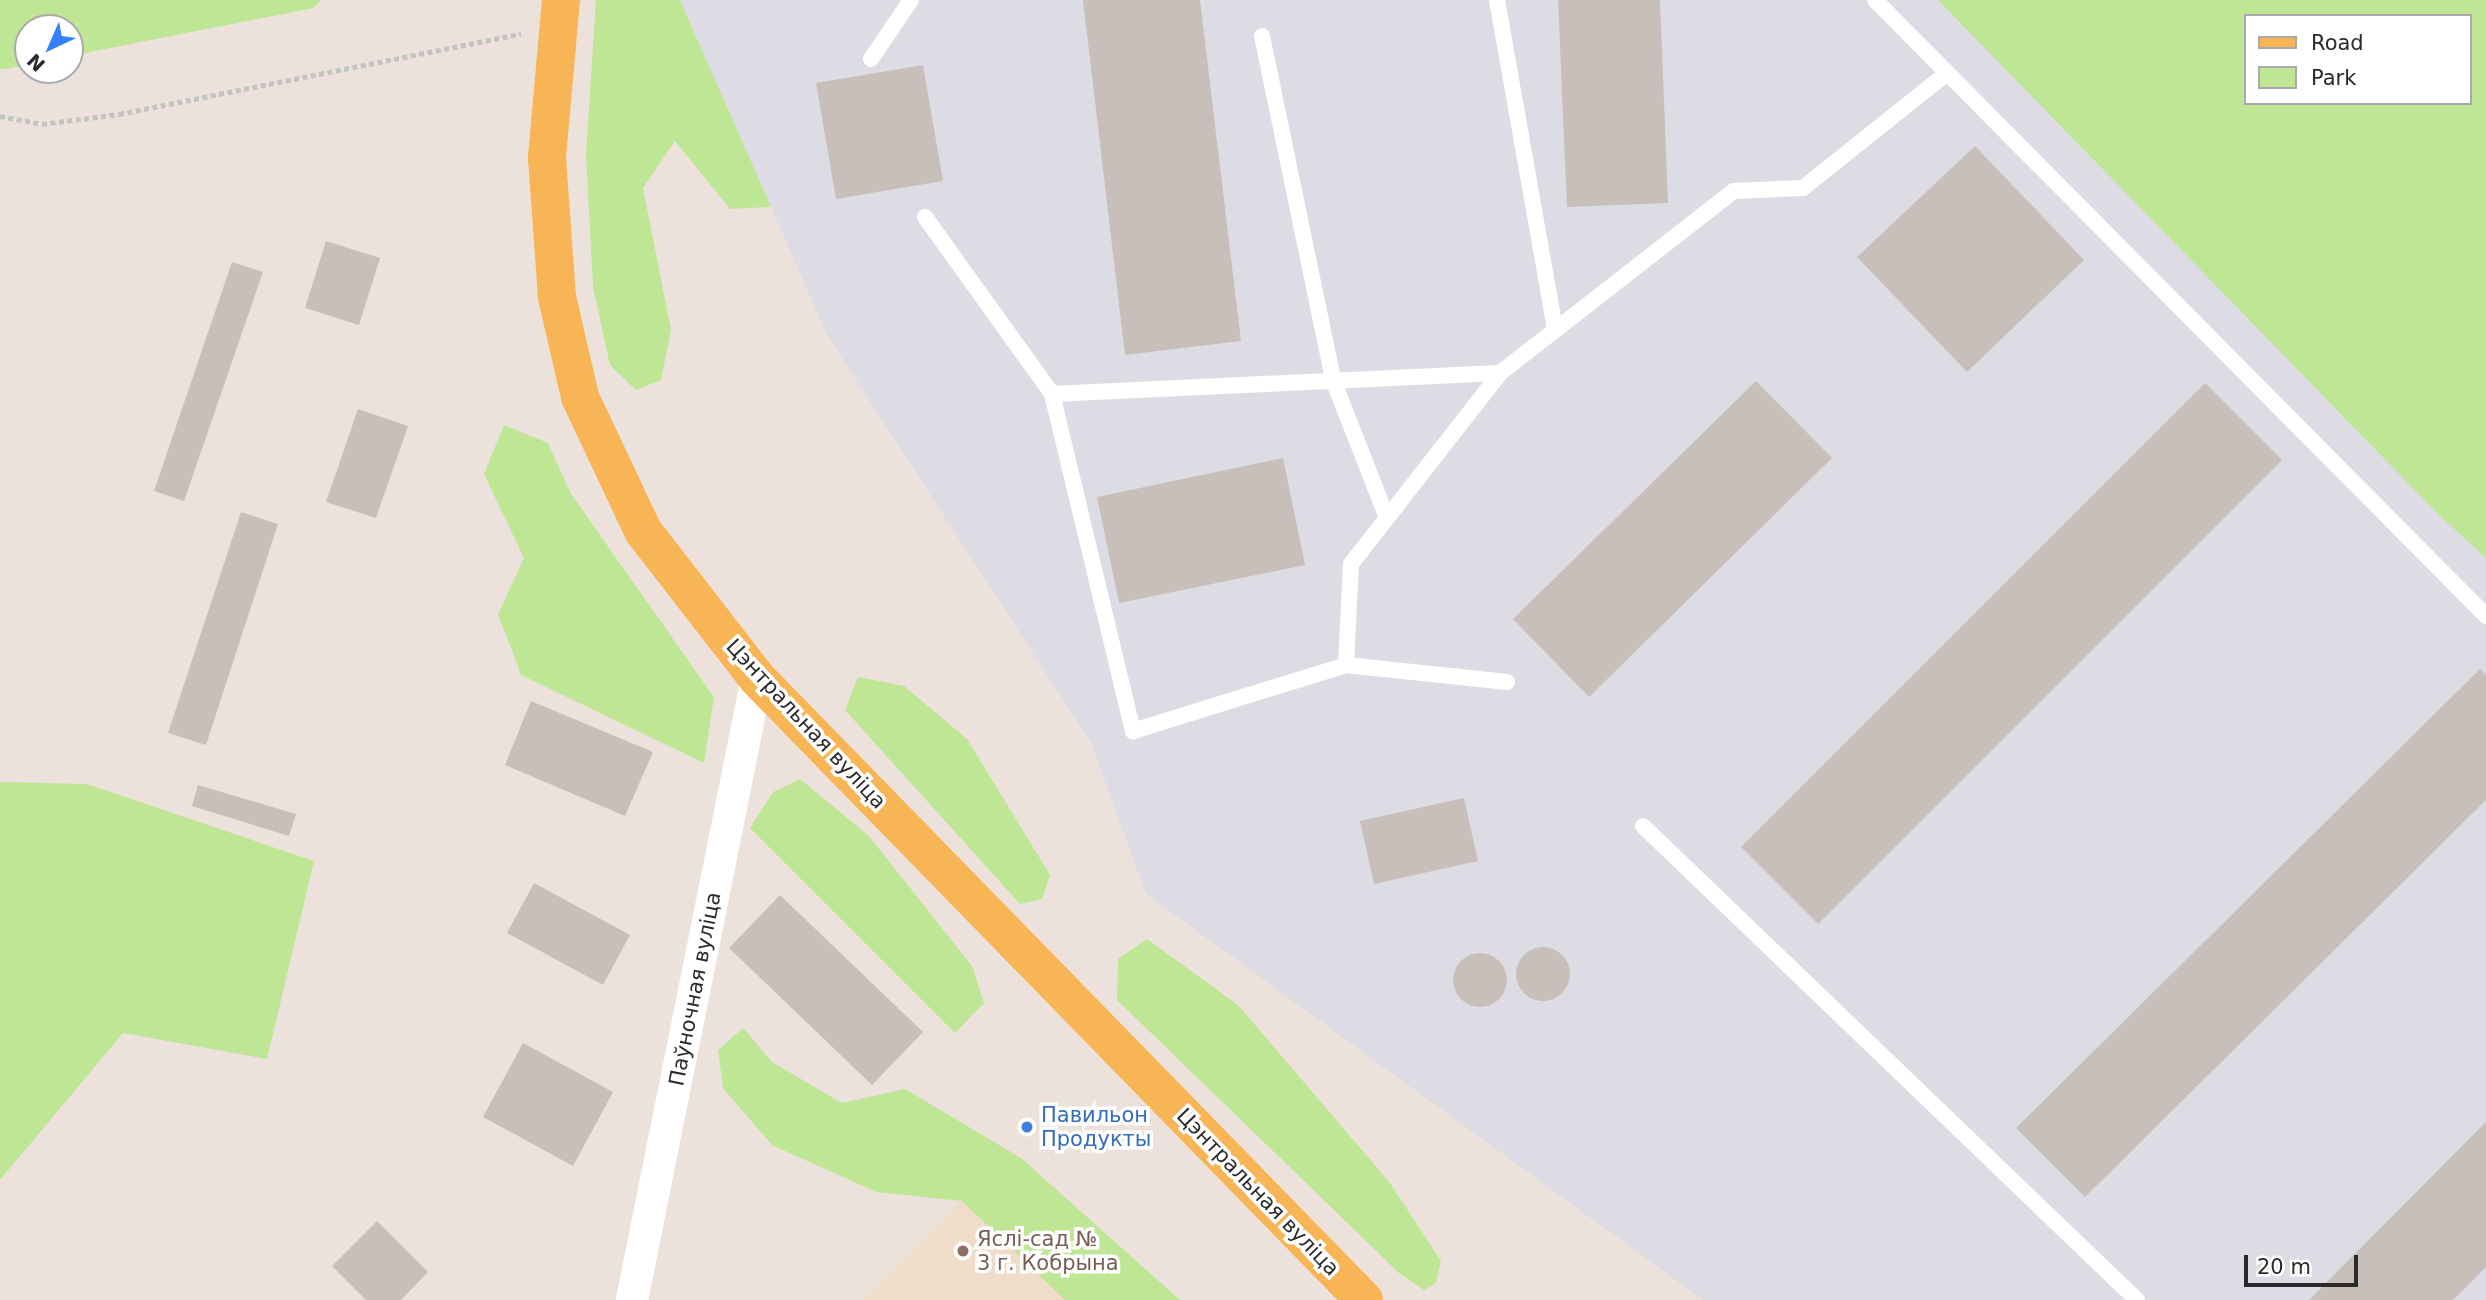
<!DOCTYPE html>
<html>
<head>
<meta charset="utf-8">
<style>
  body { margin:0 }
  #map { position:relative; width:2486px; height:1300px; overflow:hidden; background:#ede2db; font-family:"DejaVu Sans",sans-serif }
  div>[style] { position:absolute }
  [style*='--x'] { left:calc(var(--x)*1px); top:calc(var(--y)*1px); width:calc(var(--w)*1px); rotate:calc(var(--a)*1deg) }
  .industrial>* { inset:0; background:#dddce4 }
  .education>* { inset:0; background:#efdcc9 }
  .green>* { inset:0; background:#bee694 }
  .building>* { inset:0; background:#c8bfba }
  .round { border-radius:50% }
  .path>* { height:4.5px; margin-top:-2.25px; transform-origin:0; background:repeating-linear-gradient(90deg,#c3c3c3 0 5px,transparent 0 8.5px) }
  .lane>* { height:16px; margin:-8px; padding:0 8px; transform-origin:8px; border-radius:8px; background:#fff }
  .street>* { height:32px; margin:-16px; padding:0 16px; transform-origin:16px; border-radius:16px; background:#fff }
  .primary>* { height:38px; margin:-19px; padding:0 19px; transform-origin:19px; border-radius:19px; background:#f7b555 }
  .dots>* { width:19px; height:19px; translate:-50% -50%; box-sizing:border-box; border:4px solid #fff; border-radius:50% }
  span { translate:-50% -50%; white-space:nowrap; text-align:center; line-height:1.15; -webkit-text-stroke:7px #fff; paint-order:stroke }
  .street-label { font-size:21px; color:#2a2a2a }
  .shop-label { font-size:21px; color:#366cbe }
  .left { translate:0 -50%; text-align:left }
  .education-label { font-size:21px; color:#785e54 }
  .legend { position:absolute; left:2244px; top:14px; width:228px; height:91px; box-sizing:border-box; background:#fff; border:2px solid #aaa; margin:0; padding:9px 12px; list-style:none; font-size:21px; color:#2a2a2a }
  .legend li { display:flex; align-items:center; gap:14px; height:35px }
  .legend b { width:35px; border:2px solid #aaa }
  .north { position:absolute; left:14px; top:14px; width:70px; height:70px; box-sizing:border-box; background:#fff; border:2px solid #aaa; border-radius:50%; rotate:224deg; font-size:19px; font-weight:700; line-height:28px; text-align:center; color:#2a2a2a }
  .north::after { content:''; display:block; margin:auto; width:24px; height:32px; background:#357eff; clip-path:polygon(50% 0,100% 100%,50% 72%,0 100%) }
  .scale { position:absolute; left:2244px; top:1255px; width:114px; height:32px; box-sizing:border-box; border:4px solid #2a2a2a; border-top:0; padding-left:9px; font-size:21px; line-height:24px; white-space:nowrap; color:#2a2a2a; -webkit-text-stroke:5px #fff; paint-order:stroke }
</style>
</head>
<body>
<div id="map">
  <div class="industrial">
    <i style="clip-path:polygon(evenodd,680px 0,2486px 0,2486px 1300px,1703px 1300px,1146px 894px,1091px 743px,827px 335px,680px 0,2246px 16px,2470px 16px,2470px 103px,2246px 103px,2246px 16px)"></i>
  </div>
  <div class="education">
    <i style="clip-path:polygon(962px 1201px,1065px 1300px,863px 1300px)"></i>
  </div>
  <div class="green">
    <i style="clip-path:polygon(0 0,321px 0,313px 8px,70px 56px,70px 28px,28px 28px,28px 65px,4px 69px,0 69px)"></i>
    <i style="clip-path:polygon(596px 0,680px 0,771px 207px,730px 209px,675px 141px,643px 188px,671px 330px,661px 380px,636px 390px,610px 365px,593px 287px,586px 154px)"></i>
    <i style="clip-path:polygon(evenodd,1938px 0,2486px 0,2486px 558px,2440px 516px,1938px 0,2246px 16px,2470px 16px,2470px 103px,2246px 103px,2246px 16px)"></i>
    <i style="clip-path:polygon(504px 425px,548px 443px,571px 494px,714px 697px,704px 763px,521px 675px,498px 614px,524px 558px,484px 474px)"></i>
    <i style="clip-path:polygon(858px 677px,904px 686px,967px 739px,1050px 875px,1042px 899px,1020px 904px,845px 710px)"></i>
    <i style="clip-path:polygon(800px 779px,868px 835px,972px 966px,984px 1003px,955px 1033px,750px 828px,773px 792px)"></i>
    <i style="clip-path:polygon(0 782px,87px 784px,314px 861px,267px 1059px,123px 1033px,0 1180px)"></i>
    <i style="clip-path:polygon(1147px 939px,1238px 1005px,1390px 1183px,1441px 1261px,1436px 1283px,1424px 1290px,1399px 1273px,1117px 1000px,1118px 959px)"></i>
    <i style="clip-path:polygon(743px 1028px,772px 1062px,842px 1103px,905px 1089px,1021px 1158px,1180px 1300px,1065px 1300px,962px 1201px,876px 1192px,772px 1145px,723px 1088px,718px 1050px)"></i>
  </div>
  <div class="building">
    <i style="clip-path:polygon(1083px 0,1200px 0,1241px 341px,1125px 355px)"></i>
    <i style="clip-path:polygon(1558px 0,1660px 0,1668px 203px,1567px 207px)"></i>
    <i style="clip-path:polygon(923px 65px,943px 181px,836px 199px,816px 83px)"></i>
    <i style="clip-path:polygon(1975px 146px,2084px 260px,1967px 372px,1857px 257px)"></i>
    <i style="clip-path:polygon(326px 241px,380px 258px,359px 325px,305px 308px)"></i>
    <i style="clip-path:polygon(232px 262px,263px 272px,184px 501px,154px 491px)"></i>
    <i style="clip-path:polygon(1756px 381px,1832px 458px,1589px 697px,1513px 619px)"></i>
    <i style="clip-path:polygon(2205px 383px,2282px 460px,1818px 924px,1741px 847px)"></i>
    <i style="clip-path:polygon(358px 409px,408px 426px,376px 518px,326px 502px)"></i>
    <i style="clip-path:polygon(1283px 458px,1305px 565px,1119px 603px,1097px 497px)"></i>
    <i style="clip-path:polygon(241px 512px,278px 524px,206px 745px,168px 733px)"></i>
    <i style="clip-path:polygon(2480px 669px,2486px 675px,2486px 800px,2085px 1197px,2016px 1128px)"></i>
    <i style="clip-path:polygon(531px 701px,653px 752px,625px 816px,505px 765px)"></i>
    <i style="clip-path:polygon(198px 785px,296px 814px,289px 836px,192px 806px)"></i>
    <i style="clip-path:polygon(1464px 798px,1478px 861px,1374px 884px,1360px 821px)"></i>
    <i style="clip-path:polygon(534px 883px,630px 935px,603px 985px,507px 933px)"></i>
    <i style="clip-path:polygon(780px 895px,923px 1032px,872px 1085px,729px 948px)"></i>
    <i class="round" style="left:1516px;top:947px;width:54px;height:54px"></i>
    <i class="round" style="left:1453px;top:953px;width:54px;height:54px"></i>
    <i style="clip-path:polygon(523px 1043px,613px 1092px,573px 1166px,483px 1117px)"></i>
    <i style="clip-path:polygon(2486px 1122px,2486px 1267px,2453px 1300px,2309px 1300px)"></i>
    <i style="clip-path:polygon(377px 1221px,428px 1272px,401px 1300px,366px 1300px,332px 1266px)"></i>
  </div>
  <div class="path">
    <i style="--x:0;--y:116;--w:43;--a:10.8"></i>
    <i style="--x:42;--y:124;--w:78;--a:-7.4"></i>
    <i style="--x:119;--y:114;--w:410;--a:-11.3"></i>
  </div>
  <div class="lane">
    <i style="--x:1497;--y:0;--w:334;--a:80"></i>
    <i style="--x:1875;--y:0;--w:868;--a:45.23"></i>
    <i style="--x:1262;--y:36;--w:351;--a:78.3"></i>
    <i style="--x:1333;--y:380;--w:148;--a:68.6"></i>
    <i style="--x:871;--y:59;--w:71;--a:-55.9"></i>
    <i style="--x:925;--y:217;--w:218;--a:54.3"></i>
    <i style="--x:1052;--y:394;--w:347;--a:76.5"></i>
    <i style="--x:1133;--y:731;--w:223;--a:-17.2"></i>
    <i style="--x:1346;--y:665;--w:101;--a:-87.2"></i>
    <i style="--x:1351;--y:564;--w:242;--a:-52"></i>
    <i style="--x:1500;--y:373;--w:296;--a:-37.9"></i>
    <i style="--x:1734;--y:191;--w:69;--a:-2.5"></i>
    <i style="--x:1803;--y:188;--w:184;--a:-38.6"></i>
    <i style="--x:1052;--y:394;--w:448;--a:-2.7"></i>
    <i style="--x:1346;--y:665;--w:162;--a:6"></i>
    <i style="--x:1643;--y:826;--w:685;--a:43.82"></i>
  </div>
  <div class="street">
    <i style="--x:632;--y:1300;--w:634;--a:-78.64"></i>
  </div>
  <div class="primary">
    <i style="--x:561;--y:0;--w:159;--a:95.1"></i>
    <i style="--x:547;--y:158;--w:139;--a:85.9"></i>
    <i style="--x:557;--y:297;--w:103;--a:77"></i>
    <i style="--x:580;--y:397;--w:148;--a:64.8"></i>
    <i style="--x:643;--y:531;--w:186;--a:52.2"></i>
    <i style="--x:757;--y:678;--w:869;--a:45.7"></i>
  </div>
  <div class="dots">
    <i style="left:1027px;top:1127px;background:#3f7fe0"></i>
    <i style="left:963px;top:1251px;background:#8d6e63"></i>
  </div>
  <div class="street-label">
    <span style="left:806px;top:724px;rotate:47deg">Цэнтральная вуліца</span>
    <span style="left:695px;top:989px;rotate:-79deg">Паўночная вуліца</span>
    <span style="left:1258px;top:1192px;rotate:46deg">Цэнтральная вуліца</span>
  </div>
  <div class="shop-label">
    <span class="left" style="left:1041px;top:1127px">Павильон<br>Продукты</span>
  </div>
  <div class="education-label">
    <span class="left" style="left:977px;top:1251px">Яслі-сад №<br>3 г. Кобрына</span>
  </div>
  <ul class="legend">
  <li><b style="height:9px;background:#f7b555"></b>Road</li>
  <li><b style="height:19px;background:#bee694"></b>Park</li>
  </ul>
  <div class="north">N</div>
  <div class="scale">20 m</div>
</div>
</body>
</html>
